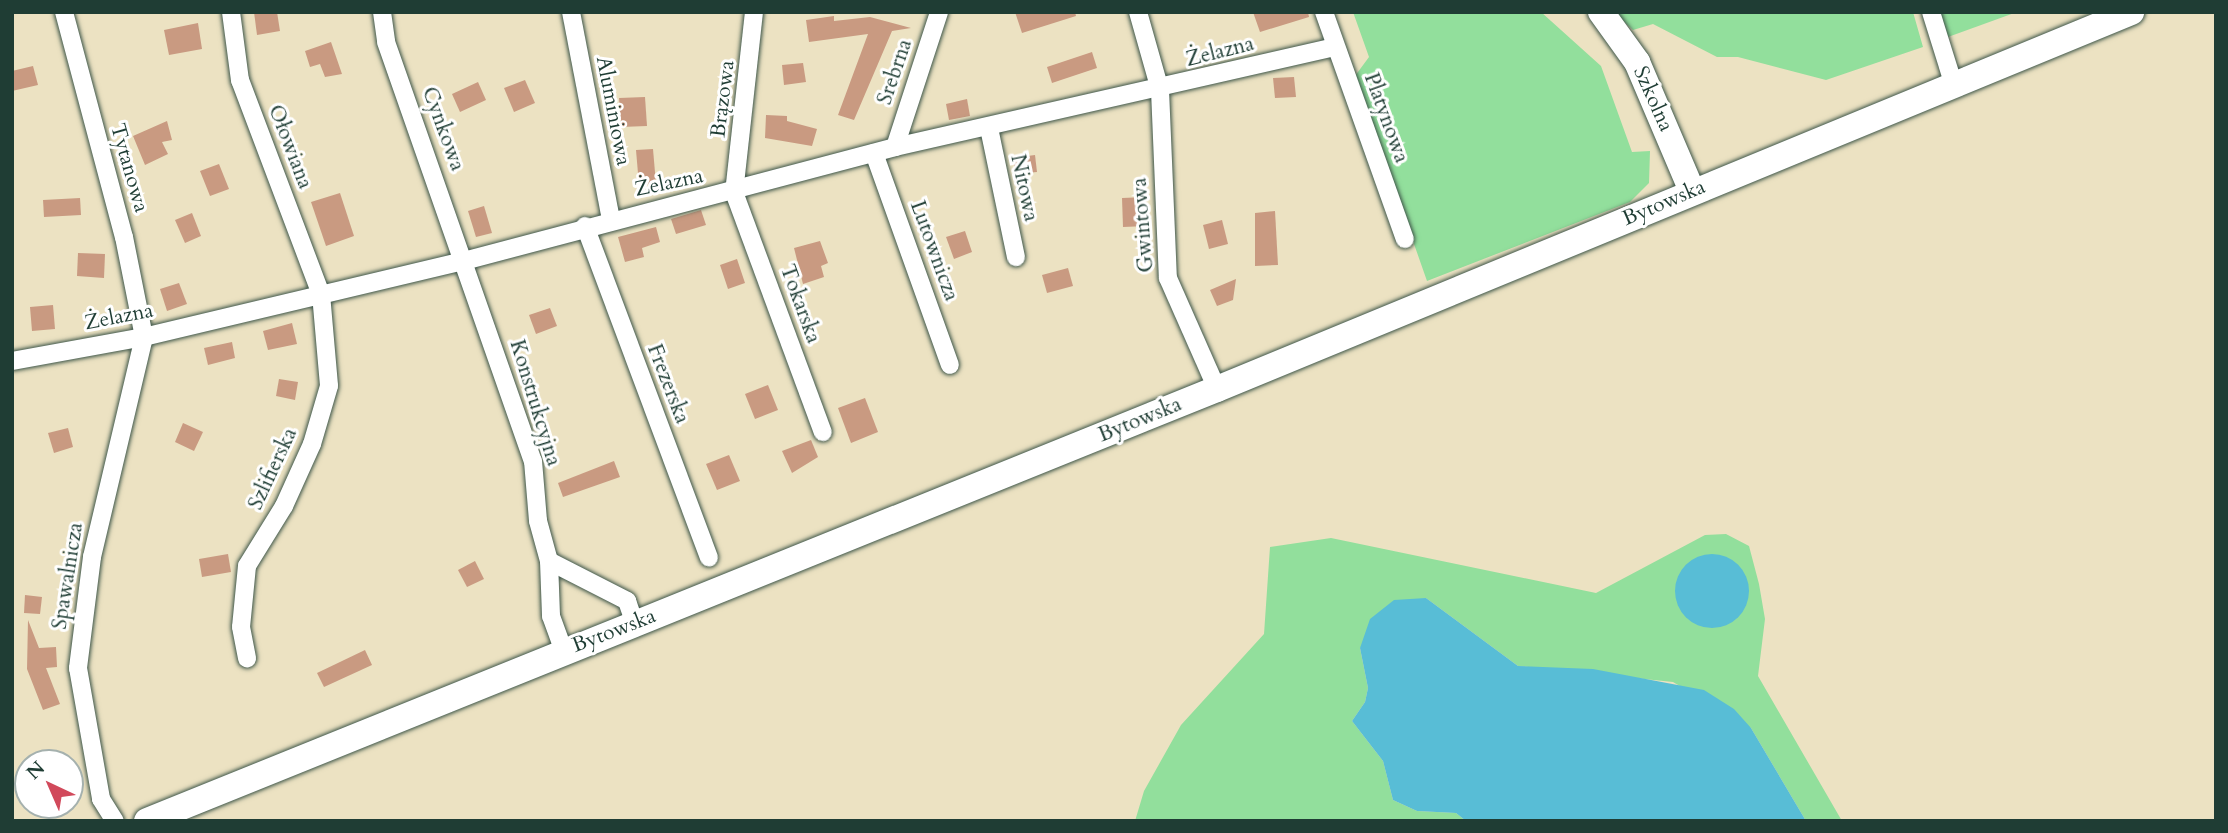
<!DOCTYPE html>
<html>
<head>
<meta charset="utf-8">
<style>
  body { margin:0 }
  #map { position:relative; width:2228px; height:833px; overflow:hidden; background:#ece2c2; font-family:Cardo,serif }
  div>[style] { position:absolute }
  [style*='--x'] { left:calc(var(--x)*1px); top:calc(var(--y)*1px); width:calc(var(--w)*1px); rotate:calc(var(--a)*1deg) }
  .green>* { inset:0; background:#92df9c }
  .water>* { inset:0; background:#58bdd6 }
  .round { border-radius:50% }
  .building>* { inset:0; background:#c99a81 }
  .roads { filter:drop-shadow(0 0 2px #3e5649) drop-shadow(0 0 2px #3e5649) }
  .street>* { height:18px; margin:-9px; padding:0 9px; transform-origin:9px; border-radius:9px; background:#fff }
  .secondary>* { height:26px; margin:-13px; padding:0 13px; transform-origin:13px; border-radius:13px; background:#fff }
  span { translate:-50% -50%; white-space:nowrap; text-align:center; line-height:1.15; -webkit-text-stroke:6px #fff; paint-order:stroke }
  .street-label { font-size:21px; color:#1f3d34 }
  .frame { position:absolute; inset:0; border:14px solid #1f3d34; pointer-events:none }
  .north { position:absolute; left:14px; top:749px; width:70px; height:70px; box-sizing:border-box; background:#fff; border:2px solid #a5b1ae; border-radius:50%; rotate:316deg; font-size:19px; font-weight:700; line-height:28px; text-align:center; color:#1f3d34 }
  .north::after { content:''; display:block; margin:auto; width:24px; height:32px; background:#d1495b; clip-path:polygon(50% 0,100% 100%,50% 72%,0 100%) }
</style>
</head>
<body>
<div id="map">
  <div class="green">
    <i style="clip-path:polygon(1353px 12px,1541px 12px,1601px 66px,1632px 152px,1650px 151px,1649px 183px,1630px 202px,1427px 281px,1355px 76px,1369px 57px)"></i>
    <i style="clip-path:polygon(1614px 12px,1913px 12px,1923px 47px,1826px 80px,1738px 57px,1717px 57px,1653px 24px,1633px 30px)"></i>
    <i style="clip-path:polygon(1940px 12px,2017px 12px,1948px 37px)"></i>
    <i style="clip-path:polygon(1726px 534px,1749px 546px,1759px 584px,1765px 619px,1758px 676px,1842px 821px,1806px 821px,1751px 728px,1673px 682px,1518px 666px,1426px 598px,1360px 648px,1368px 688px,1365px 702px,1352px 721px,1383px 761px,1393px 800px,1417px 811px,1456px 813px,1466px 821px,1135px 821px,1144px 791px,1181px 725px,1264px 634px,1270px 547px,1331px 538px,1596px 593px,1705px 535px)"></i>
  </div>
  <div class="water">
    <i class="round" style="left:1675px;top:554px;width:74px;height:74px"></i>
    <i style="clip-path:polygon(1426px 598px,1518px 666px,1593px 669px,1704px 690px,1734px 709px,1751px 728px,1806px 821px,1466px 821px,1456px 813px,1417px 811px,1393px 800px,1383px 761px,1352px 721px,1365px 702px,1368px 688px,1360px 648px,1370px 619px,1394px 600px)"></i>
  </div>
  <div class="building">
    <i style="clip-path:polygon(254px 12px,277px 12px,280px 31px,257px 35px)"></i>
    <i style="clip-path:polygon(1015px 12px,1075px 12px,1076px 16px,1022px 33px)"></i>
    <i style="clip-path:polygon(1253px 12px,1308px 12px,1309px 17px,1260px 32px)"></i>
    <i style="clip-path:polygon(834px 16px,834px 21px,870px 17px,911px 28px,892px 31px,854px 120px,838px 115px,868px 34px,809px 42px,806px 20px)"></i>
    <i style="clip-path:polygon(198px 23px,202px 49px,169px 55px,164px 30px)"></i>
    <i style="clip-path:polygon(331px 42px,342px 74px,325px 77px,320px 64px,310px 67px,305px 51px)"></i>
    <i style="clip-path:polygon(1092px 52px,1097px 68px,1052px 83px,1047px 67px)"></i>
    <i style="clip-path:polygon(803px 63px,806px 82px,784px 85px,782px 65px)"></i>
    <i style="clip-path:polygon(33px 66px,38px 85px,12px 91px,12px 71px)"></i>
    <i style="clip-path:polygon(1294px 77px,1296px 97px,1275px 98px,1273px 78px)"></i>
    <i style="clip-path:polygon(525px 80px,535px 103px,514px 112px,504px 88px)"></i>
    <i style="clip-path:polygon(478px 82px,486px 100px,460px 112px,452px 94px)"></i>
    <i style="clip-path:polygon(645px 97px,647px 126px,621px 127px,619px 98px)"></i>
    <i style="clip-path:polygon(967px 99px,970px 116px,949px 120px,946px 104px)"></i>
    <i style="clip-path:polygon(766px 115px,787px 116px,787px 121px,817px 129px,812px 146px,765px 138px)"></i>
    <i style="clip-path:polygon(167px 121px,172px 140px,162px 142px,168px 154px,145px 165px,133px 136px)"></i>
    <i style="clip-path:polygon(653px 149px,656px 184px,639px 185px,636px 150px)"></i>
    <i style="clip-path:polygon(1035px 155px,1037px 172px,1015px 174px,1013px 158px)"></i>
    <i style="clip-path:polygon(219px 164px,229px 189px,210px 196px,200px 171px)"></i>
    <i style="clip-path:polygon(340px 193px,354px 236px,326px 246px,311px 202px)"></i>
    <i style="clip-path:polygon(1146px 197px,1147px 226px,1123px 227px,1122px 198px)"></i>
    <i style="clip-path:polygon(80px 198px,81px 215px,44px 217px,43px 200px)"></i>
    <i style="clip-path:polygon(484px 206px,492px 233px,476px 237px,468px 211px)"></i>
    <i style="clip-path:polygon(701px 210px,706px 225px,676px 234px,671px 219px)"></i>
    <i style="clip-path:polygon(1275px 211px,1278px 265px,1255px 266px,1255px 213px)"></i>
    <i style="clip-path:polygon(192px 213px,201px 236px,185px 243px,175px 220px)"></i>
    <i style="clip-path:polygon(1222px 220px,1228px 244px,1209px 249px,1203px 225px)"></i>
    <i style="clip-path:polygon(656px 227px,660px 242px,642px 248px,644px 257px,625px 262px,618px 237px)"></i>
    <i style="clip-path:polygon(965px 231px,972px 252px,954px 259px,946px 237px)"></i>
    <i style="clip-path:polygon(820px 241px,828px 263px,821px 266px,824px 277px,803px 284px,794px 248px)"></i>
    <i style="clip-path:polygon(78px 253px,105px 254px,104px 278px,77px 276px)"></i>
    <i style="clip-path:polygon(737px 259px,745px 283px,728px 289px,720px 265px)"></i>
    <i style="clip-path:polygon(1068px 268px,1073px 286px,1047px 293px,1042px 275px)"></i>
    <i style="clip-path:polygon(1236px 279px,1233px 300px,1217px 306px,1210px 290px)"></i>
    <i style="clip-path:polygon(179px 283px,187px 304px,167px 311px,160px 289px)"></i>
    <i style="clip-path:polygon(53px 305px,55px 329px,32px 331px,30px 307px)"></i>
    <i style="clip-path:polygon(550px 308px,557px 326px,536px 334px,529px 315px)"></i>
    <i style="clip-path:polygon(292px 323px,297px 344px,268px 350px,263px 331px)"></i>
    <i style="clip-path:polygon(232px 342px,235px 358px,208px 365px,204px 348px)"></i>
    <i style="clip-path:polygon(279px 379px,298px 382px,295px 400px,276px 396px)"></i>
    <i style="clip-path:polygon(768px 385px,778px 410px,755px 419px,745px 394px)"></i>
    <i style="clip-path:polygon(865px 398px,878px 432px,851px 443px,838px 408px)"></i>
    <i style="clip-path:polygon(183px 423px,203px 432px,194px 451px,175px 442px)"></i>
    <i style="clip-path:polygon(68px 428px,73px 447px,54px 453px,48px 433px)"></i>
    <i style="clip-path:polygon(811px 440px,818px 457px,792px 473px,782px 451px)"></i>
    <i style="clip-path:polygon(729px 455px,740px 481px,717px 490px,706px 464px)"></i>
    <i style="clip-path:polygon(614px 461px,620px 477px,563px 497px,558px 483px)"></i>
    <i style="clip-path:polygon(228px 554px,231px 572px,202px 577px,199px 559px)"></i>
    <i style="clip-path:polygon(475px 561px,484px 579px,467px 587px,458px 570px)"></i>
    <i style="clip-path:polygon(25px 595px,42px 597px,40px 614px,24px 613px)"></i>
    <i style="clip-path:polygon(28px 620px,39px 648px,56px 647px,57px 667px,46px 668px,60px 704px,43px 710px,27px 669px)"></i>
    <i style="clip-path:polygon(365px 650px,372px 665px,324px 687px,317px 673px)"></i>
  </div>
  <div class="roads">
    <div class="street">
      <i style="--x:64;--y:12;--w:233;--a:75.1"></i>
      <i style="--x:124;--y:237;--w:102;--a:78.7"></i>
      <i style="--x:144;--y:337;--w:226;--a:103.3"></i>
      <i style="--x:92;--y:557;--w:112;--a:97.2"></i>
      <i style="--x:78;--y:668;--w:133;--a:80"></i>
      <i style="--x:101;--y:799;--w:26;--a:58"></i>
      <i style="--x:231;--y:12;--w:69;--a:82.5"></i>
      <i style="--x:240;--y:80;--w:229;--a:69.3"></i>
      <i style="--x:321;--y:294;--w:92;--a:85"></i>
      <i style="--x:329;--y:386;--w:60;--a:106.3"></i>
      <i style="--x:312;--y:444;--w:68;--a:114.3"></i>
      <i style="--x:284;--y:506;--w:70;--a:121.7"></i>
      <i style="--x:247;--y:566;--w:61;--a:95.6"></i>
      <i style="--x:241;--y:627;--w:32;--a:79"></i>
      <i style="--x:382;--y:12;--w:30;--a:82"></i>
      <i style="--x:386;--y:42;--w:444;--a:70.7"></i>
      <i style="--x:533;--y:461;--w:60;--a:85.2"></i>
      <i style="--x:538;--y:521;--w:41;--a:74.6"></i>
      <i style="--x:549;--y:561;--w:55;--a:87.9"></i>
      <i style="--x:551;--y:616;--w:37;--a:70"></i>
      <i style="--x:571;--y:12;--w:211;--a:79.1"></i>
      <i style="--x:754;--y:12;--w:181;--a:96.3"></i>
      <i style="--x:734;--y:192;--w:256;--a:69.7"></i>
      <i style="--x:1138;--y:12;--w:81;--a:74.2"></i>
      <i style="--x:1160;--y:90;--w:188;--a:87.6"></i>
      <i style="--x:1168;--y:278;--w:121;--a:66.2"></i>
      <i style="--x:1324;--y:12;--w:241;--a:70.4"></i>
      <i style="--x:1931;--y:12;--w:77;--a:72.7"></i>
      <i style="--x:989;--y:128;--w:132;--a:78.2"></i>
      <i style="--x:895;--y:147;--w:142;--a:-71.9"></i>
      <i style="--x:874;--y:153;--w:225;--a:70.3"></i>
      <i style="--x:585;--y:226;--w:354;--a:69.5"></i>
      <i style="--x:12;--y:361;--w:134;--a:-10.3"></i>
      <i style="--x:144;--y:337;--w:329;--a:-13.4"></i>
      <i style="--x:464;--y:261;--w:446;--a:-14.8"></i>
      <i style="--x:895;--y:147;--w:451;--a:-12.8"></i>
      <i style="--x:549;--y:561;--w:88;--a:27.1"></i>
      <i style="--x:627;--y:601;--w:24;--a:71"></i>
    </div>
    <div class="secondary">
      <i style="--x:1601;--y:12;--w:62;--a:54.2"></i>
      <i style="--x:1637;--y:62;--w:140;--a:66.9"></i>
      <i style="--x:147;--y:821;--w:1154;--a:-21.99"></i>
      <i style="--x:1217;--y:389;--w:989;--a:-22.41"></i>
    </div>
  </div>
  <div class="street-label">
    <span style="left:1220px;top:52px;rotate:-14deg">Żelazna</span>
    <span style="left:895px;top:72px;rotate:-71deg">Srebrna</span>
    <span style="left:723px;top:99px;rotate:-83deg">Brązowa</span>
    <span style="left:1653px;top:99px;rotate:66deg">Szkolna</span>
    <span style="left:613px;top:111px;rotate:79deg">Aluminiowa</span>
    <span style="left:1386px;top:118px;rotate:70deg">Platynowa</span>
    <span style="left:443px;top:129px;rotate:70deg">Cynkowa</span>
    <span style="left:290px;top:147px;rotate:69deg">Ołowiana</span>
    <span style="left:129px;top:168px;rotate:74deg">Tytanowa</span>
    <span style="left:669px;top:183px;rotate:-12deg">Żelazna</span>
    <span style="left:1024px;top:188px;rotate:78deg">Nitowa</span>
    <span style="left:1664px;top:203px;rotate:-23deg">Bytowska</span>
    <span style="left:1143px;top:225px;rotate:-94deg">Gwintowa</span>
    <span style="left:934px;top:251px;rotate:70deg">Lutownicza</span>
    <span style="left:800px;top:304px;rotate:70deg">Tokarska</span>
    <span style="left:119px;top:317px;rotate:-11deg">Żelazna</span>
    <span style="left:668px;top:384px;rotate:69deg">Frezerska</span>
    <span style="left:535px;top:403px;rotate:73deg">Konstrukcyjna</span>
    <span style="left:1140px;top:420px;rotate:-22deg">Bytowska</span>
    <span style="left:273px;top:469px;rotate:-65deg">Szlifierska</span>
    <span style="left:68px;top:576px;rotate:-81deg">Spawalnicza</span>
    <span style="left:614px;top:631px;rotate:-21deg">Bytowska</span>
  </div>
  <div class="frame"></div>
  <div class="north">N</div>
</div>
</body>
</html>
